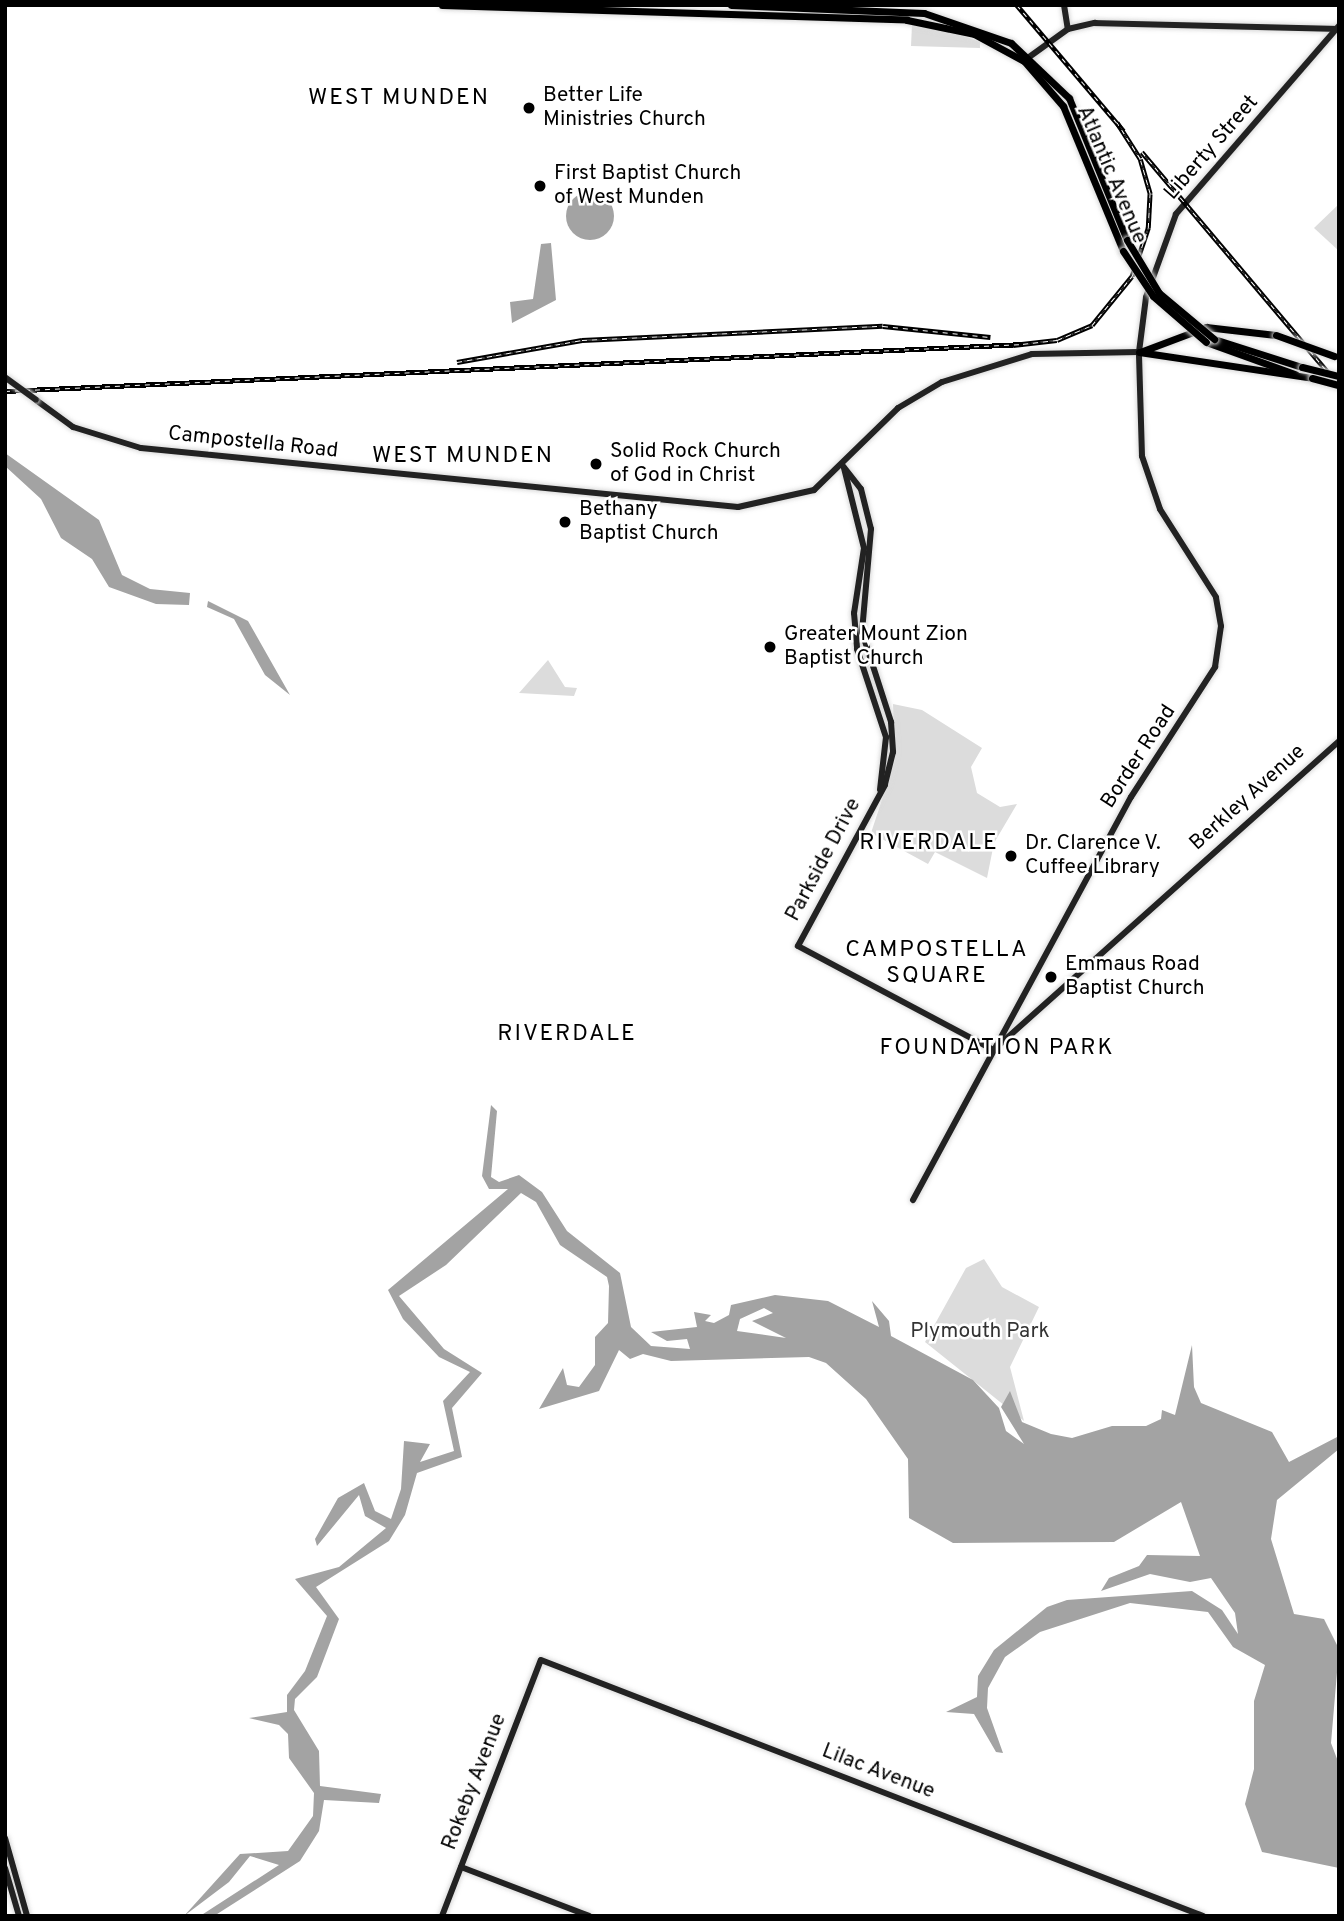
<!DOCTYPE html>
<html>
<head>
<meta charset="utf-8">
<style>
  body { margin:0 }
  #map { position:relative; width:1344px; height:1921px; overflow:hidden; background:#fff; font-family:Overpass,sans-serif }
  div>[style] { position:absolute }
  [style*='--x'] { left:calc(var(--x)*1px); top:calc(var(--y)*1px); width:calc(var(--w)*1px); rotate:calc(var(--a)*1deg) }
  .green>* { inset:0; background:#dcdcdc }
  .water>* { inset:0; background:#a3a3a3 }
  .round { border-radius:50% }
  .roads { filter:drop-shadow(0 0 2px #dbdbdb) drop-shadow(0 0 2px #dbdbdb) }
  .secondary>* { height:6px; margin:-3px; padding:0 3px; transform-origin:3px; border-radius:3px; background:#222 }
  .primary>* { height:7px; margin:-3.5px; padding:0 3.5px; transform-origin:3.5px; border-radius:3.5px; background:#000 }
  .rail>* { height:4.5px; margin-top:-2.25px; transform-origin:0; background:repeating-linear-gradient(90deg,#fff 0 5px,#000 0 10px); box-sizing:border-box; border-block:2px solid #000 }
  .bridges { filter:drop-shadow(0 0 2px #dbdbdb) drop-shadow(0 0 2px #dbdbdb) }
  .secondary-bridge>* { height:6px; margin:-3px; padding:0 3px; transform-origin:3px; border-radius:3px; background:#222 }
  .primary-bridge>* { height:7px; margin:-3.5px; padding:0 3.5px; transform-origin:3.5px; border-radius:3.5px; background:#000 }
  .dots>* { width:19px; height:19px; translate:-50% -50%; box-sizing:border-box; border:4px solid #fff; border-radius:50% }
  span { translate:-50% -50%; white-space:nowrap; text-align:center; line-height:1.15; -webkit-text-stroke:5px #fff; paint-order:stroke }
  .poi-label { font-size:21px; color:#000 }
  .left { translate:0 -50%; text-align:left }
  .street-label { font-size:21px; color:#000 }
  .park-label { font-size:21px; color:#333 }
  .neighbourhood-label { font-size:23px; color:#000; letter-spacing:2px }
  .frame { position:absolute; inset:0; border:7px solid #000; pointer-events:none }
</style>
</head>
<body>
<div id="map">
  <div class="green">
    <i style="clip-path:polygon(912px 25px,953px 32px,980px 42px,980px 48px,911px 46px)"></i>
    <i style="clip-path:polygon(1339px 204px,1339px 251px,1314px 228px)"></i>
    <i style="clip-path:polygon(548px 660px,565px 687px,577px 688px,574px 696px,519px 693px)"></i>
    <i style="clip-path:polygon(893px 704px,922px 710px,982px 748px,971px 767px,977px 793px,1000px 807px,1017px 804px,994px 843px,987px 878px,935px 852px,928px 864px,871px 833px,895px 760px)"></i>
    <i style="clip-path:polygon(984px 1259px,1002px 1287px,1039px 1307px,1010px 1367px,1024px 1421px,925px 1342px,966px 1268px)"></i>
  </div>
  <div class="water">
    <i class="round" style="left:566px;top:192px;width:48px;height:48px"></i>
    <i style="clip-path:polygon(551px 243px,556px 300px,512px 323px,510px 302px,533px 299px,541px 244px)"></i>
    <i style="clip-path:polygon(5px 453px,99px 520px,122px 575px,150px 589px,190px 593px,189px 605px,156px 604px,109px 587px,92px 559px,61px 538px,41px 499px,5px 466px)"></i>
    <i style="clip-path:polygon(208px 601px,248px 621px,290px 695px,265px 675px,234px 619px,207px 607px)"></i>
    <i style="clip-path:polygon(evenodd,491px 1105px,497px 1111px,491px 1177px,499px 1182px,519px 1175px,542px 1192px,567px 1231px,620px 1273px,631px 1327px,651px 1346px,690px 1349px,687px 1339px,667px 1341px,651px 1332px,697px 1327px,694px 1312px,711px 1315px,705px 1321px,714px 1323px,729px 1315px,731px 1305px,775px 1295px,828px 1301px,879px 1327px,872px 1301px,889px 1321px,891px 1336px,973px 1380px,999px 1408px,1006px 1431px,1024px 1444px,1001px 1407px,1010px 1391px,1022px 1422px,1051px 1434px,1072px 1438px,1112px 1426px,1146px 1426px,1161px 1419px,1162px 1410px,1175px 1415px,1192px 1345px,1194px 1387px,1201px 1403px,1272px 1432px,1289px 1462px,1339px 1436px,1339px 1449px,1277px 1500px,1271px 1539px,1294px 1614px,1324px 1619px,1339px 1649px,1331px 1743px,1339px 1764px,1339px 1868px,1262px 1852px,1245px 1804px,1254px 1769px,1254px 1701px,1265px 1665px,1233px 1647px,1208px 1612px,1130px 1603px,1040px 1632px,1005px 1657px,988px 1688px,987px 1708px,1003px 1753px,996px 1752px,974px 1714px,946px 1712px,977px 1697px,978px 1676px,994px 1650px,1047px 1607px,1067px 1600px,1192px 1591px,1222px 1610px,1238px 1634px,1235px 1613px,1211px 1578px,1190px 1582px,1150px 1574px,1101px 1591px,1109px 1578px,1139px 1566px,1147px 1555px,1200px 1556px,1181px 1502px,1114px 1542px,953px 1543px,909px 1518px,908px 1459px,866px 1399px,826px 1363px,809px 1357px,671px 1361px,643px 1354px,630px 1359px,619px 1350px,599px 1391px,539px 1409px,563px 1368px,567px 1385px,579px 1387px,595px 1365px,595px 1337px,608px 1323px,609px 1286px,607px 1277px,560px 1245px,536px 1202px,521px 1193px,446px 1265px,399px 1296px,444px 1349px,482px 1373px,452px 1408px,462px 1457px,417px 1473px,405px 1515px,389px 1541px,316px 1587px,339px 1619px,317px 1677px,295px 1699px,294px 1710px,319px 1751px,320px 1786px,381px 1794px,379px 1803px,324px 1800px,319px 1831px,300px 1861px,214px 1916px,200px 1916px,279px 1865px,250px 1856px,229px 1882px,184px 1916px,240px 1854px,288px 1851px,313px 1816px,314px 1793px,289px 1758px,288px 1734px,279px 1725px,249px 1718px,287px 1712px,287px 1695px,305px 1671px,327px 1616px,295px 1579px,339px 1567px,386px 1528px,365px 1516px,359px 1495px,317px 1546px,315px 1539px,338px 1498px,364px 1483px,375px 1511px,391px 1519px,401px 1489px,404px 1441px,430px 1444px,420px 1462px,454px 1451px,443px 1401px,470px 1372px,439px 1357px,403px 1319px,388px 1290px,508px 1189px,489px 1189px,482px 1176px,491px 1105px,764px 1308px,773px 1313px,752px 1321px,786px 1338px,737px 1331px,740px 1319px,764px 1308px)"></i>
  </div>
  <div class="roads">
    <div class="secondary">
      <i style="--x:1064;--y:5;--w:24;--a:81"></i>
      <i style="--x:1025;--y:60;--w:53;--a:-35.8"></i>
      <i style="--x:1068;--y:29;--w:28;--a:-13"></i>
      <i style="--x:1095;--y:23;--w:242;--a:1.4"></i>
      <i style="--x:36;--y:400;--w:46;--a:36.1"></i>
      <i style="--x:73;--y:427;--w:71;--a:17.2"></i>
      <i style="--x:141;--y:448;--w:600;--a:5.64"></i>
      <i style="--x:738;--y:507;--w:78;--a:-12.6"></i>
      <i style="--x:814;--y:490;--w:117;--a:-44.3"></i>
      <i style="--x:898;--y:408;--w:51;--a:-30.6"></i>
      <i style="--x:942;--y:382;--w:94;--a:-17.3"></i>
      <i style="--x:1032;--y:354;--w:107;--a:-1.1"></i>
      <i style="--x:843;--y:466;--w:29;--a:52"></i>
      <i style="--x:861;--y:489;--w:41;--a:76"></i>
      <i style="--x:871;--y:529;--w:103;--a:95"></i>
      <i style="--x:862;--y:632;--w:95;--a:72.1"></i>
      <i style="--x:891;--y:722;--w:30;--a:86"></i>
      <i style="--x:893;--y:752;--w:34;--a:104"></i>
      <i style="--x:885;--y:785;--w:183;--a:118.4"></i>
      <i style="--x:798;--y:946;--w:222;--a:28"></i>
      <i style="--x:844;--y:468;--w:82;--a:76"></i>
      <i style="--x:864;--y:548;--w:66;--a:98.7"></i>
      <i style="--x:854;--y:613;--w:36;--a:85"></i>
      <i style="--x:857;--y:649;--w:93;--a:71.8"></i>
      <i style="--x:886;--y:737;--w:53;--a:96.5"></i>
      <i style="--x:998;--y:1046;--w:457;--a:-41.8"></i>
      <i style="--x:913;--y:1200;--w:458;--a:-61.6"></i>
      <i style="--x:1131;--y:797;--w:155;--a:-57.1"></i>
      <i style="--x:1215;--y:667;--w:41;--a:-81.7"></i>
      <i style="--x:1221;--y:626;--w:29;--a:-100"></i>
      <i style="--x:1216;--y:597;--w:104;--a:-122.5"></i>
      <i style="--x:1160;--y:509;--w:56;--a:-108.8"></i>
      <i style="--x:1142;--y:456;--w:104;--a:-91.7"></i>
      <i style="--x:1139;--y:352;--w:55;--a:-82.7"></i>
      <i style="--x:1146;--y:297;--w:88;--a:-70.1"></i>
      <i style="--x:1176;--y:214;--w:249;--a:-49.1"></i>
      <i style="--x:5;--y:1838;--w:81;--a:74.2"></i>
      <i style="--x:461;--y:1867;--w:137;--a:20.9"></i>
      <i style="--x:5;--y:1868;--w:50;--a:73.7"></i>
      <i style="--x:442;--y:1916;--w:274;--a:-68.9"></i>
      <i style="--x:541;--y:1660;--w:710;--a:21.14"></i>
    </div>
    <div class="primary">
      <i style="--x:442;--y:5;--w:465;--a:1.8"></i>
      <i style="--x:907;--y:20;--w:68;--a:11.8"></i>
      <i style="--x:974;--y:34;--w:57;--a:28.4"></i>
      <i style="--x:1024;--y:61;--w:60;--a:49.1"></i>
      <i style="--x:1063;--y:106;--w:157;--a:67.5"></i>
      <i style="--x:731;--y:5;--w:193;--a:2.4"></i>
      <i style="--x:924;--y:13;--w:92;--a:19"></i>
      <i style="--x:1011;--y:43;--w:80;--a:43.5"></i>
      <i style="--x:1069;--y:98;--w:153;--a:67.8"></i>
      <i style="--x:1214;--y:339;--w:92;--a:17.7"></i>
      <i style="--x:1206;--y:342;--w:95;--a:19.8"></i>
      <i style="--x:1139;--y:352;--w:175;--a:8.5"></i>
      <i style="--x:1140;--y:352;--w:71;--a:-20.7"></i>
      <i style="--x:1206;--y:327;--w:70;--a:6.5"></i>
    </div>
  </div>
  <div class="rail">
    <i style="--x:1017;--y:5;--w:165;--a:49.7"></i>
    <i style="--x:1142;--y:152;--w:305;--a:49.8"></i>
    <i style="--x:1013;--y:345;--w:44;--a:-6.5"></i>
    <i style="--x:1057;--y:340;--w:38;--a:-23"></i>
    <i style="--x:1092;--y:325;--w:63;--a:-50.8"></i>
    <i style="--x:1132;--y:276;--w:51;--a:-71.6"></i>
    <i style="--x:1148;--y:228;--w:34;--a:-87"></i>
    <i style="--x:1150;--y:194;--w:36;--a:-106"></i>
    <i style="--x:1140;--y:159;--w:43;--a:-122.6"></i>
    <i style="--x:457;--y:362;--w:127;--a:-10"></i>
    <i style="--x:582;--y:340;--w:301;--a:-2.7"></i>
    <i style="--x:883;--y:326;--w:108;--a:5.9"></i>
    <i style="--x:5;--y:391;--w:1019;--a:-2.64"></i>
  </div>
  <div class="bridges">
    <div class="secondary-bridge">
      <i style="--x:6;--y:378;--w:37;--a:36"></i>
    </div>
    <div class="primary-bridge">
      <i style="--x:1127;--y:240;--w:62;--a:58.9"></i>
      <i style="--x:1159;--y:293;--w:72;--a:39.9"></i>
      <i style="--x:1123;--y:251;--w:54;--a:56.3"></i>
      <i style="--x:1153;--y:296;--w:70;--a:41"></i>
      <i style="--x:1276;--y:335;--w:62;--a:19.9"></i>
      <i style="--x:1302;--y:367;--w:38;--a:14"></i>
      <i style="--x:1312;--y:378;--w:28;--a:15"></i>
    </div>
  </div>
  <div class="dots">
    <i style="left:529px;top:108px;background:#000"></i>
    <i style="left:540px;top:186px;background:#000"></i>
    <i style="left:596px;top:464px;background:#000"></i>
    <i style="left:565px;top:522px;background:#000"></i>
    <i style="left:770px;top:647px;background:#000"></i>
    <i style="left:1011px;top:856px;background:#000"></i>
    <i style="left:1051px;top:977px;background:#000"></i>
  </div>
  <div class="poi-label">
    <span class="left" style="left:543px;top:108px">Better Life<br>Ministries Church</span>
    <span class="left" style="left:554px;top:186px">First Baptist Church<br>of West Munden</span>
    <span class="left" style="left:610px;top:464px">Solid Rock Church<br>of God in Christ</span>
    <span class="left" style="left:579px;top:522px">Bethany<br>Baptist Church</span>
    <span class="left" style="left:784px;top:647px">Greater Mount Zion<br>Baptist Church</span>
    <span class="left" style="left:1025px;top:856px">Dr. Clarence V.<br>Cuffee Library</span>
    <span class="left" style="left:1065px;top:977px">Emmaus Road<br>Baptist Church</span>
  </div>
  <div class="street-label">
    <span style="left:1212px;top:148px;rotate:-49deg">Liberty Street</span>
    <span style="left:1111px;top:175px;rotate:67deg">Atlantic Avenue</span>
    <span style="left:253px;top:443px;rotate:6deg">Campostella Road</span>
    <span style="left:1139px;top:757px;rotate:-57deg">Border Road</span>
    <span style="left:1248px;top:798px;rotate:-42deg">Berkley Avenue</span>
    <span style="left:824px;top:860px;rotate:-62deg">Parkside Drive</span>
    <span style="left:878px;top:1772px;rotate:21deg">Lilac Avenue</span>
    <span style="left:475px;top:1782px;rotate:-69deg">Rokeby Avenue</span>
  </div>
  <div class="park-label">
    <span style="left:980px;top:1332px">Plymouth Park</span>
  </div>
  <div class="neighbourhood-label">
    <span style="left:399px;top:99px">WEST MUNDEN</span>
    <span style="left:463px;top:457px">WEST MUNDEN</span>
    <span style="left:929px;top:844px">RIVERDALE</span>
    <span style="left:937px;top:964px">CAMPOSTELLA<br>SQUARE</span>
    <span style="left:567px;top:1035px">RIVERDALE</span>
    <span style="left:997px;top:1049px">FOUNDATION PARK</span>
  </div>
  <div class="frame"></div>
</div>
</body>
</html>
